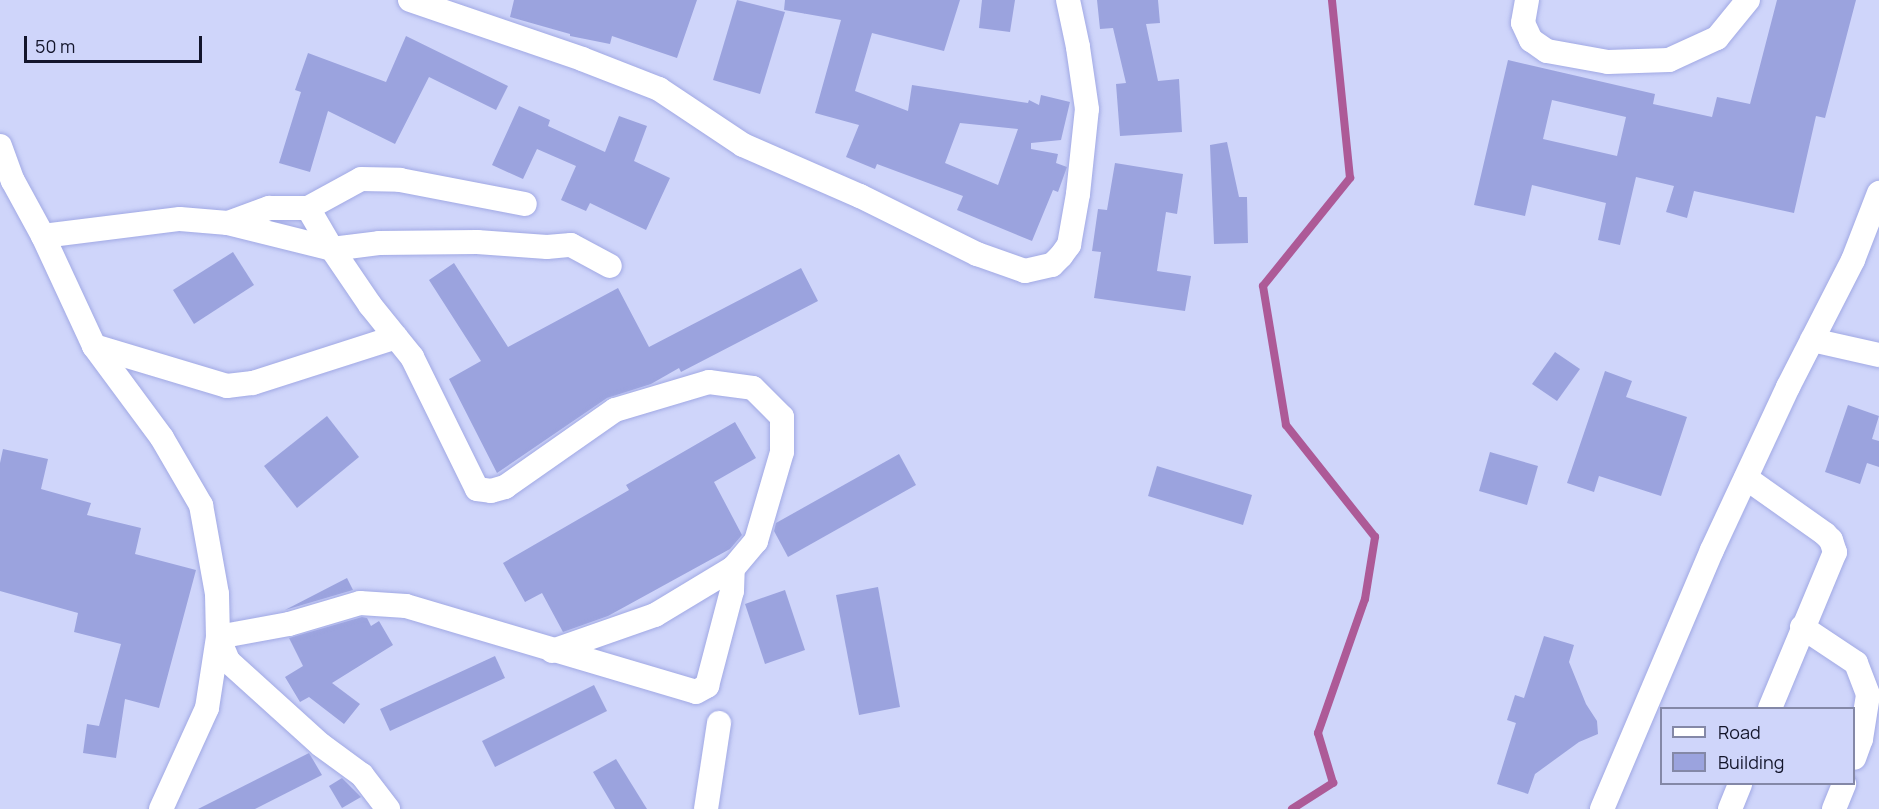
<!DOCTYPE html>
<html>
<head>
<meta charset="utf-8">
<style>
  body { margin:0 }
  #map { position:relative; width:1879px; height:809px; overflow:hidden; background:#cfd5fa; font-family:Manrope,sans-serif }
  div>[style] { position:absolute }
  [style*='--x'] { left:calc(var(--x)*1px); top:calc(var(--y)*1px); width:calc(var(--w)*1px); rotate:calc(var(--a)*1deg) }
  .stream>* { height:8px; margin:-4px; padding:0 4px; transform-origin:4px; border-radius:4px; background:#ad5a97 }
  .building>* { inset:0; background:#9ba3de }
  .roads { filter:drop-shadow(0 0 2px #a1a9e4) drop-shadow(0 0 2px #a1a9e4) }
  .minor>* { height:24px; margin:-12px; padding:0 12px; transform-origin:12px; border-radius:12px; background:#fff }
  span { translate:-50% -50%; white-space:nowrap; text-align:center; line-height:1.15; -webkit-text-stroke:6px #cfd5fa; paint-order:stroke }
  .legend { position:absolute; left:1660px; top:707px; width:195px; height:78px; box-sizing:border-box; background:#cfd5fa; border:2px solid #8488a7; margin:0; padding:8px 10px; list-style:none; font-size:18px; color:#13152b }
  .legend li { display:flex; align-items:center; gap:12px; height:30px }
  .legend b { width:30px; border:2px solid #8488a7 }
  .scale { position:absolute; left:24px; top:36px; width:178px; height:27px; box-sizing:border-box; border:3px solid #13152b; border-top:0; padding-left:8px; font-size:18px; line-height:21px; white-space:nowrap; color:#13152b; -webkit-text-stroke:4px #cfd5fa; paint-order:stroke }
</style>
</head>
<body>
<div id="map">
  <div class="stream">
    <i style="--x:1292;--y:809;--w:49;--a:-32.4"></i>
    <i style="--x:1333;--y:783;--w:52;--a:-106.7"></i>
    <i style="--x:1318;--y:733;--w:142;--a:-70.7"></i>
    <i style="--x:1365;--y:599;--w:63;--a:-80.8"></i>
    <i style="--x:1375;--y:537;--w:143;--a:-128.5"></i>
    <i style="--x:1286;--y:425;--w:141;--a:-99.4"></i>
    <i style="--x:1263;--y:286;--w:139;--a:-51.1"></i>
    <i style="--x:1350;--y:178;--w:179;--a:-95.8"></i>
  </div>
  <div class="building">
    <i style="clip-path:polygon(514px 0,697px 0,677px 58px,612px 36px,610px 44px,570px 36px,570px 34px,510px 17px)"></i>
    <i style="clip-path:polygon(737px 0,785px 12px,760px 94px,713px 80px)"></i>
    <i style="clip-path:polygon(evenodd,785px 0,960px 0,944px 51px,872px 33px,855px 91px,908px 111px,912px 85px,1028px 103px,1029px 100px,1039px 105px,1041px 95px,1070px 102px,1061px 140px,1031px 143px,1031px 149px,1058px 154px,1056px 163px,1067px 167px,1058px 192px,1053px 190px,1032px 241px,957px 210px,963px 196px,877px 164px,875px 169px,846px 157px,859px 125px,815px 113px,841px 20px,784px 10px,785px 0,960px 123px,1018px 129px,998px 185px,945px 163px,960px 123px)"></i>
    <i style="clip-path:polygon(982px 0,1015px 0,1010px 32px,979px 28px)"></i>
    <i style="clip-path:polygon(1097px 0,1158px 0,1160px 23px,1146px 24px,1158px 81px,1179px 79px,1182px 132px,1120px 136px,1116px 84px,1126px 83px,1113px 28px,1100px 29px)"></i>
    <i style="clip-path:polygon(evenodd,1777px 0,1856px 0,1825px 118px,1816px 116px,1794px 213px,1694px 191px,1687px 218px,1666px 212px,1674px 186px,1636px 177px,1620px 245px,1598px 240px,1606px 203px,1532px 185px,1525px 216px,1474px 205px,1508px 60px,1655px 94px,1653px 104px,1712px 117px,1717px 97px,1750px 104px,1777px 0,1552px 100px,1626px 117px,1617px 156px,1543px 139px,1552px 100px)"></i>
    <i style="clip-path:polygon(406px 36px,508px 86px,496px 110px,429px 77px,395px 144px,328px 111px,310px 172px,279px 163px,301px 92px,295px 90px,308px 53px,386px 82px)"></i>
    <i style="clip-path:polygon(519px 106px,550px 120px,548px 126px,605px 152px,619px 116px,647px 126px,634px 161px,670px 178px,646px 230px,590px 203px,586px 211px,561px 200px,576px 166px,537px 149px,523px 179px,492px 165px)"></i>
    <i style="clip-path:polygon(1227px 142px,1239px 197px,1247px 197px,1248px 243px,1214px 244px,1210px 145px)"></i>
    <i style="clip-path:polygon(1115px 163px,1183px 174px,1177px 214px,1166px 212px,1157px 271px,1191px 276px,1185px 311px,1094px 298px,1101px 252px,1092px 251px,1098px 209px,1107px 210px)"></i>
    <i style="clip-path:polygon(233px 252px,254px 285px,194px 324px,173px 290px)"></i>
    <i style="clip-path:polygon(454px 263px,508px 347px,618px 288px,649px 347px,801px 268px,818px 301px,681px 372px,679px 368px,651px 384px,607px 398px,497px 473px,449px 379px,481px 361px,429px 280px)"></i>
    <i style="clip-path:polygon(1555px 352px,1580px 369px,1557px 401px,1532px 384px)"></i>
    <i style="clip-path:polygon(1605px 371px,1632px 381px,1626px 397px,1687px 417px,1661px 496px,1599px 476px,1594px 492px,1567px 483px)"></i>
    <i style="clip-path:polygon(1848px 405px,1879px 416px,1872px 439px,1879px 441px,1879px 467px,1867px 463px,1860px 484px,1825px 472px)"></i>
    <i style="clip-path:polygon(327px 416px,359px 457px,297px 508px,264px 466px)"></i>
    <i style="clip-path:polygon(735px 422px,756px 458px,714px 482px,742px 535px,730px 549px,608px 616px,563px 632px,542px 593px,525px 602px,503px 563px,629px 490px,626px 485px)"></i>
    <i style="clip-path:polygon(3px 449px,48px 459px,41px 489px,91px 503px,87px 515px,141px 528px,135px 554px,196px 570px,159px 708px,125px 699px,116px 758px,83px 753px,87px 724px,99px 726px,121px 644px,74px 632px,78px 613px,0 591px,0 463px)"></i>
    <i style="clip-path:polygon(1490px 452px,1538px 466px,1527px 505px,1479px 491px)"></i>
    <i style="clip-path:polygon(899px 454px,916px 485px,788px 557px,774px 531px,776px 523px)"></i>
    <i style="clip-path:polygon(1157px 466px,1252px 495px,1243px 525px,1148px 496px)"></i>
    <i style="clip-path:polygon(347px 578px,353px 590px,285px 610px)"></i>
    <i style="clip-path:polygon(878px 587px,900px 707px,859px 715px,836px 595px)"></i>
    <i style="clip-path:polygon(785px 590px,805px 650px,765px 664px,745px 604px)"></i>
    <i style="clip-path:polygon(362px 617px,367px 618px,371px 626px,379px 621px,393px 645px,332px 683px,360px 704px,344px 724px,309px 697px,300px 702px,285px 677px,303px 666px,289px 638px)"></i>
    <i style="clip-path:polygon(1544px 636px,1574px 645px,1569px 662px,1586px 704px,1597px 721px,1598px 734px,1579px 742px,1535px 774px,1528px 794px,1497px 784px,1516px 723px,1507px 720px,1515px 695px,1524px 698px)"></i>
    <i style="clip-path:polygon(495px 656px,505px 678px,390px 731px,380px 709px)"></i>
    <i style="clip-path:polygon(594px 685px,607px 711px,495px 767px,482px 741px)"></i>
    <i style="clip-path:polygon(309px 753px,322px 775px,255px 809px,198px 809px)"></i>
    <i style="clip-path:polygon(616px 759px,647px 809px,615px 809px,593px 772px)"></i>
    <i style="clip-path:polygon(342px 778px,361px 797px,342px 808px,329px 786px)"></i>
  </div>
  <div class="roads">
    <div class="minor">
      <i style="--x:410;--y:0;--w:182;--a:18.9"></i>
      <i style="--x:582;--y:59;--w:83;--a:21.3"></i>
      <i style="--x:659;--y:89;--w:101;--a:33.7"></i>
      <i style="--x:743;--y:145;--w:128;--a:23.6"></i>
      <i style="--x:860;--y:196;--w:131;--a:26.4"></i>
      <i style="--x:977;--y:254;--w:51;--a:19.5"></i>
      <i style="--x:1025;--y:271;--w:28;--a:-13"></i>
      <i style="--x:1052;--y:265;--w:13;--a:-45"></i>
      <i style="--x:1061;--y:256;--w:14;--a:-54"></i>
      <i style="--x:1069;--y:245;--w:52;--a:-80"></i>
      <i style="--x:1078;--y:194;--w:85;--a:-84"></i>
      <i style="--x:1087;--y:109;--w:63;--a:-98.3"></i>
      <i style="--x:1078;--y:47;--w:48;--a:-102"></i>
      <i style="--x:1527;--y:0;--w:23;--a:100"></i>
      <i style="--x:1523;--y:23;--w:19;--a:65"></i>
      <i style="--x:1531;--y:40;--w:19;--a:35"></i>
      <i style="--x:1547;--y:51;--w:62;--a:10.2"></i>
      <i style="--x:1608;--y:62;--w:61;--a:-1.9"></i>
      <i style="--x:1669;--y:60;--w:53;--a:-24.6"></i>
      <i style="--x:1717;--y:38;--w:49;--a:-50.8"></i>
      <i style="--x:0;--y:146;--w:37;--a:70"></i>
      <i style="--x:13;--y:181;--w:63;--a:61.4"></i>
      <i style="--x:43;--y:236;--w:121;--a:65.1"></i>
      <i style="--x:94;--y:346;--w:114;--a:53.5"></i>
      <i style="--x:162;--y:438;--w:78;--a:59.8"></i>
      <i style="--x:201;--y:505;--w:90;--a:79.8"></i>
      <i style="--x:217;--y:594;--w:43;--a:88.7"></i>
      <i style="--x:218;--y:637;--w:26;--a:67"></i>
      <i style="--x:228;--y:661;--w:125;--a:42.1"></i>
      <i style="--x:321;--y:745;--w:51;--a:36.2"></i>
      <i style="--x:362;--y:775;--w:43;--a:52.6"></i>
      <i style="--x:308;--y:208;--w:48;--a:59.7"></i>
      <i style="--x:332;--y:249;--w:47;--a:-7.3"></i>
      <i style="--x:379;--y:243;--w:98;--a:-0.6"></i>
      <i style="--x:477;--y:242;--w:70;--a:4.1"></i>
      <i style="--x:547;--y:247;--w:24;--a:-5"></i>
      <i style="--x:571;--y:245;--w:44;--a:28.3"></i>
      <i style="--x:228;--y:223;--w:44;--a:-20.1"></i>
      <i style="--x:269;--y:208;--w:39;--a:0"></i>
      <i style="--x:308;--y:208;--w:60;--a:-28.7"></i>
      <i style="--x:361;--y:179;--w:39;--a:1"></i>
      <i style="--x:400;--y:180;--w:127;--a:10.9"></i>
      <i style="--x:43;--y:236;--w:138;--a:-7.1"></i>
      <i style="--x:180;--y:219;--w:48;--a:4.8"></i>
      <i style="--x:228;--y:223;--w:107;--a:14"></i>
      <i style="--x:332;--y:249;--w:68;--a:55.8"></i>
      <i style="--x:370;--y:305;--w:67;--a:51.1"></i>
      <i style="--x:412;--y:357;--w:147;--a:63.8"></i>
      <i style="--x:477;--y:489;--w:14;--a:8"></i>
      <i style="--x:491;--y:491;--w:15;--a:-16"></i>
      <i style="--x:505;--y:487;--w:134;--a:-35"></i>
      <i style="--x:615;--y:410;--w:98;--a:-16.6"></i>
      <i style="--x:709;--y:382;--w:44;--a:7.8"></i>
      <i style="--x:753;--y:388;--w:41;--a:45"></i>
      <i style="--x:782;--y:417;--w:35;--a:90"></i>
      <i style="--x:782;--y:452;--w:93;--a:106.3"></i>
      <i style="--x:756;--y:541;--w:35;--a:130"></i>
      <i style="--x:733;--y:568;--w:91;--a:148.9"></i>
      <i style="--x:655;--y:615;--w:109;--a:160.7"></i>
      <i style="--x:1812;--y:340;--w:69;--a:12.6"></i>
      <i style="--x:94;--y:346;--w:139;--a:16.7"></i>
      <i style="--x:227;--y:386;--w:26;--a:-7"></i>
      <i style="--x:253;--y:383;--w:150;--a:-17.8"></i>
      <i style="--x:1746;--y:478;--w:97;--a:35.3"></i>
      <i style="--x:1825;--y:534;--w:8;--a:45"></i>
      <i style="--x:1831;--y:540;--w:13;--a:72"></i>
      <i style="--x:1835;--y:552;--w:169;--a:112.6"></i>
      <i style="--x:1802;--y:627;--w:65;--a:33.7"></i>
      <i style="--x:1856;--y:663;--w:34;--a:69"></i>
      <i style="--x:1868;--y:695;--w:45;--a:99"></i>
      <i style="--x:1861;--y:739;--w:20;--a:110"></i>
      <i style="--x:161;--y:809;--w:111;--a:-65.5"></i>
      <i style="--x:207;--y:708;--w:72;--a:-81.2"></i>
      <i style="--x:218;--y:637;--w:72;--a:-10.4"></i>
      <i style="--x:289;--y:624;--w:74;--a:-16.5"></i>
      <i style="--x:360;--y:603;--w:46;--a:3.7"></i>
      <i style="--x:406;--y:606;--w:302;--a:16.5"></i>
      <i style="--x:696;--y:692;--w:13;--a:-29"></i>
      <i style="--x:707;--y:686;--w:98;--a:-75.3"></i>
      <i style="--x:732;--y:591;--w:23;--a:-88"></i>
      <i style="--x:706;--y:809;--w:87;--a:-81.4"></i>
      <i style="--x:1602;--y:809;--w:281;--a:-67"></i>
      <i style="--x:1712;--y:550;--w:180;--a:-65"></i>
      <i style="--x:1788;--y:387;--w:143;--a:-62.9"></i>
      <i style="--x:1853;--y:260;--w:72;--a:-68.8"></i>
      <i style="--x:1730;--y:809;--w:27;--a:-68"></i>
      <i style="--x:1834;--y:809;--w:27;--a:-68"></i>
    </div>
  </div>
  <ul class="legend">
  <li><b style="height:8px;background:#fff"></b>Road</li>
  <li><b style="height:16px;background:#9ba3de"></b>Building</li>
  </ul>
  <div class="scale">50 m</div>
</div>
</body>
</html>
